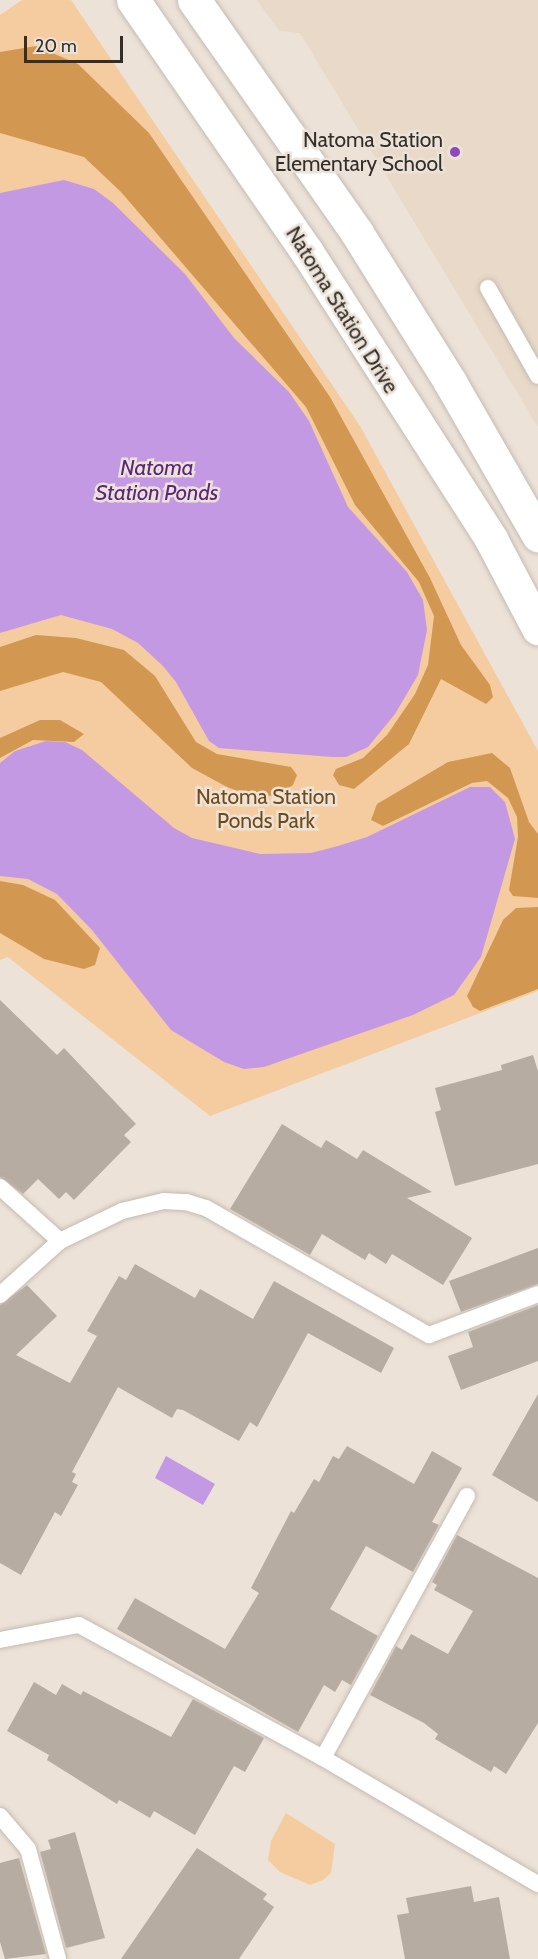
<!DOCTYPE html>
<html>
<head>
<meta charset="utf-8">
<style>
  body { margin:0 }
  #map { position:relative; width:538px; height:1959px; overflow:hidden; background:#ece2d8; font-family:Cabin,sans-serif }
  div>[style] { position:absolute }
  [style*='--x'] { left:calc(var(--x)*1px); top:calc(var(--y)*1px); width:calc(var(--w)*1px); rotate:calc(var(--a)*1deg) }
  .built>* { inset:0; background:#e8d9c8 }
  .green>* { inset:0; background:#f4cca0 }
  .forest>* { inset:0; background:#d29851 }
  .water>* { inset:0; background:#c399e3 }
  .building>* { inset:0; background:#b6aca2 }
  .roads { filter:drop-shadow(0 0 2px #c5bbb1) drop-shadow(0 0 2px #c5bbb1) }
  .service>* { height:16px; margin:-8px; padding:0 8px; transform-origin:8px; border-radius:8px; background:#fff }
  .tertiary>* { height:33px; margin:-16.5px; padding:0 16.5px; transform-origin:16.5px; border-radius:16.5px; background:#fff }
  .dots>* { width:16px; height:16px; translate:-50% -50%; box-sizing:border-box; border:3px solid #ece2d8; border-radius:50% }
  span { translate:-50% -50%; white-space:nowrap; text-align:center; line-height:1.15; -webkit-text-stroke:5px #ece2d8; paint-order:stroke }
  .poi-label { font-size:21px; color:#322e2a }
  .right { translate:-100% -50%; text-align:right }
  .street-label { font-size:21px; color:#322e2a }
  .park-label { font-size:21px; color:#724a15 }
  .water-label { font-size:22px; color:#5b267c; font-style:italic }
  .scale { position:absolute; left:24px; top:36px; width:99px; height:27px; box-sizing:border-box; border:3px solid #322e2a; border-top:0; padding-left:8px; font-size:18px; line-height:21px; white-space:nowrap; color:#322e2a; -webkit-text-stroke:4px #ece2d8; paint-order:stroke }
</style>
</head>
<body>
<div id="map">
  <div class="built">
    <i style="clip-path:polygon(257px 0,538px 0,538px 427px,300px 33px,279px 31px)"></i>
  </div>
  <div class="green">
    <i style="clip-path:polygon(22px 0,71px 0,360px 426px,538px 751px,538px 991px,210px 1116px,8px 957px,0 960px,0 15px)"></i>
    <i style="clip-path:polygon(286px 1813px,335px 1844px,331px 1873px,323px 1880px,310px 1885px,280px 1872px,268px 1860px,271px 1841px)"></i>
  </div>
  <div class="forest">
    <i style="clip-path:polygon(36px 46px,78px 64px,149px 133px,330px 397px,430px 578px,461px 645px,490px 685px,493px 697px,486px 704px,441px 679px,409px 744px,354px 789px,339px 785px,333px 775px,336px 769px,363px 758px,387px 735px,415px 694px,428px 665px,434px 616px,419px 582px,355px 505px,306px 407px,121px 192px,84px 157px,0 133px,0 52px)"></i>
    <i style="clip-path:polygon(36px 635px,76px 638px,124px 650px,155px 676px,196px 742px,217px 754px,291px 767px,297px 775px,293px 785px,277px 796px,249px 795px,227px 787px,192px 768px,101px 682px,63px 672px,0 691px,0 647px)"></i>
    <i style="clip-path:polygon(40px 720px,60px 720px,84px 734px,74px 742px,33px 740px,0 758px,0 738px)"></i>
    <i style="clip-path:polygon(492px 753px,510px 768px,529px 822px,538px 834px,538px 898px,513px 896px,509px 890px,518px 837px,517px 817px,508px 798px,487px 781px,472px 783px,383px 826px,371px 820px,377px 804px,448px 762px)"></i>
    <i style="clip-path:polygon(0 881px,23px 885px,55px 900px,100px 948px,95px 965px,84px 969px,44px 959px,0 933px)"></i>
    <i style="clip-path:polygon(538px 907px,538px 989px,480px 1011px,473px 1007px,467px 996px,503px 920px,516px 908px)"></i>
  </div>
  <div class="water">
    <i style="clip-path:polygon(64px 180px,94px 189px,113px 203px,185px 274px,234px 338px,289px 392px,309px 421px,348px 507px,407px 572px,423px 600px,427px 630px,418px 675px,395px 714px,368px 747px,346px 757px,332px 757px,219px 748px,209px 741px,176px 682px,163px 666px,138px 643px,112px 629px,61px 615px,0 633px,0 193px)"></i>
    <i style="clip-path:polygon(46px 741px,65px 742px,82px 750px,174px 828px,192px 838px,260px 854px,311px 853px,338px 846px,367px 837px,470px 787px,490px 787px,505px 802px,515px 839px,481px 957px,454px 995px,413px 1015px,264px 1067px,244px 1069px,224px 1062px,171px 1030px,92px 930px,57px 894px,28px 879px,0 876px,0 763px,15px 751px)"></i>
    <i style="clip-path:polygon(166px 1456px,215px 1484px,203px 1505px,155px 1478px)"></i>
  </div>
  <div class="building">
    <i style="clip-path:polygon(0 1000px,57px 1055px,64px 1048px,136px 1124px,124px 1135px,131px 1142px,74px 1200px,66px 1192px,59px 1199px,38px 1179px,23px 1194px,0 1177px)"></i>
    <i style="clip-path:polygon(533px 1055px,538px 1071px,538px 1164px,455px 1186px,435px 1112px,441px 1110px,435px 1088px,502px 1070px,501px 1065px)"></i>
    <i style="clip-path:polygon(282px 1124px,321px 1148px,326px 1140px,357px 1159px,363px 1150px,432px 1192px,407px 1198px,472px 1238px,443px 1285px,392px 1254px,386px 1264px,369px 1253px,365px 1260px,322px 1234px,310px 1255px,230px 1209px)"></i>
    <i style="clip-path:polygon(538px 1248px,538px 1284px,461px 1312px,449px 1281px)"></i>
    <i style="clip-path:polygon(135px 1264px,195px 1298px,200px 1289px,253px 1319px,274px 1281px,394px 1348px,381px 1373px,308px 1333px,257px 1427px,250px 1422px,239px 1441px,183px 1410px,177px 1409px,172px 1418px,118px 1387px,72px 1472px,76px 1474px,72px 1482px,78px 1485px,61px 1516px,55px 1512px,21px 1575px,0 1563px,0 1305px,27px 1285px,57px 1316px,16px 1355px,70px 1383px,97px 1336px,87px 1331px,119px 1276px,126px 1280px)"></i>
    <i style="clip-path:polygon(538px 1305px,538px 1361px,461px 1390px,448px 1356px,473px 1347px,468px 1332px)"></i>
    <i style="clip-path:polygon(538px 1394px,538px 1502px,492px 1475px)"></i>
    <i style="clip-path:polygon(347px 1446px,414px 1484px,432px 1451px,462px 1468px,432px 1522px,439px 1525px,413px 1572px,366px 1546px,330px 1609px,378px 1636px,351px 1685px,342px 1680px,335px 1692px,324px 1685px,298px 1732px,117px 1629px,135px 1598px,225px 1649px,259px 1593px,251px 1588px,291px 1511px,294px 1513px,314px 1479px,319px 1482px,333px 1456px,339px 1459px)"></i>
    <i style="clip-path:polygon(457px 1535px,538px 1578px,538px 1723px,506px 1774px,494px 1766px,491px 1772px,435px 1739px,438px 1734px,424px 1723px,370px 1695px,396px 1646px,402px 1650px,411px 1634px,448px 1654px,473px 1611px,434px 1590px,437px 1585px,432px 1582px)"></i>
    <i style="clip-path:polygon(34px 1682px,56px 1695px,62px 1684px,81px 1695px,83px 1691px,171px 1737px,193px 1699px,264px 1738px,245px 1772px,234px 1766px,195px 1835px,154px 1811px,150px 1818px,119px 1800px,117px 1804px,47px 1760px,49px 1755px,7px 1731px)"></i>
    <i style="clip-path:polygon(75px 1832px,105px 1938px,66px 1948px,40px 1852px,51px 1849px,48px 1840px)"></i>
    <i style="clip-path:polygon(197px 1848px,267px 1894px,263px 1899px,274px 1907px,239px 1959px,121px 1959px)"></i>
    <i style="clip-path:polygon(19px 1858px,46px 1954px,5px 1959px,0 1942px,0 1863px)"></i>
    <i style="clip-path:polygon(471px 1886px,474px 1902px,499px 1897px,510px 1959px,405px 1959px,397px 1915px,409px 1913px,406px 1898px)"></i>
  </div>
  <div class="roads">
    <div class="service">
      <i style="--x:488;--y:288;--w:101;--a:60.4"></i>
      <i style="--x:0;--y:1187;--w:81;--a:42"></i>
      <i style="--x:0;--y:1295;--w:81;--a:-42"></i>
      <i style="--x:60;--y:1241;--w:69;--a:-25.8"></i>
      <i style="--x:122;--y:1211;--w:43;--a:-13.4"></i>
      <i style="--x:164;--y:1201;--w:22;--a:3"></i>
      <i style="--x:186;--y:1202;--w:21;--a:17"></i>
      <i style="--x:206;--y:1208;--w:257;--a:29.7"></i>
      <i style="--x:429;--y:1335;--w:116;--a:-20.6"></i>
      <i style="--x:0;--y:1640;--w:80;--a:-10.8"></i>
      <i style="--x:79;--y:1625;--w:278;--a:28.6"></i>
      <i style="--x:323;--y:1758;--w:249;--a:30.4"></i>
      <i style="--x:323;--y:1758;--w:299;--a:-61.2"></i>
      <i style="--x:0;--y:1816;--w:43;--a:49.7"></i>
      <i style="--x:28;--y:1849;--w:114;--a:74.7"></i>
    </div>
    <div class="tertiary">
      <i style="--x:133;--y:0;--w:306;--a:55.4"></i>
      <i style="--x:307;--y:252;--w:341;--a:57.3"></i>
      <i style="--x:491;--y:539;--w:101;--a:62.2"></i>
      <i style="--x:194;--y:0;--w:284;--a:55"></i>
      <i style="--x:357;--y:233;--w:176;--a:58"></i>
      <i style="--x:450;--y:382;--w:177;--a:60.1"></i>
    </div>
  </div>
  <div class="dots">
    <i style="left:455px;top:152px;background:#8e48bc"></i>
  </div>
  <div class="poi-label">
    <span class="right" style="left:443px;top:152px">Natoma Station<br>Elementary School</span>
  </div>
  <div class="street-label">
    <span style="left:342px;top:310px;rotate:58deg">Natoma Station Drive</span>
  </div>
  <div class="park-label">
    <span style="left:266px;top:809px">Natoma Station<br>Ponds Park</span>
  </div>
  <div class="water-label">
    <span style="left:157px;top:480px">Natoma<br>Station Ponds</span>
  </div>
  <div class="scale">20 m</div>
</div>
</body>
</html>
